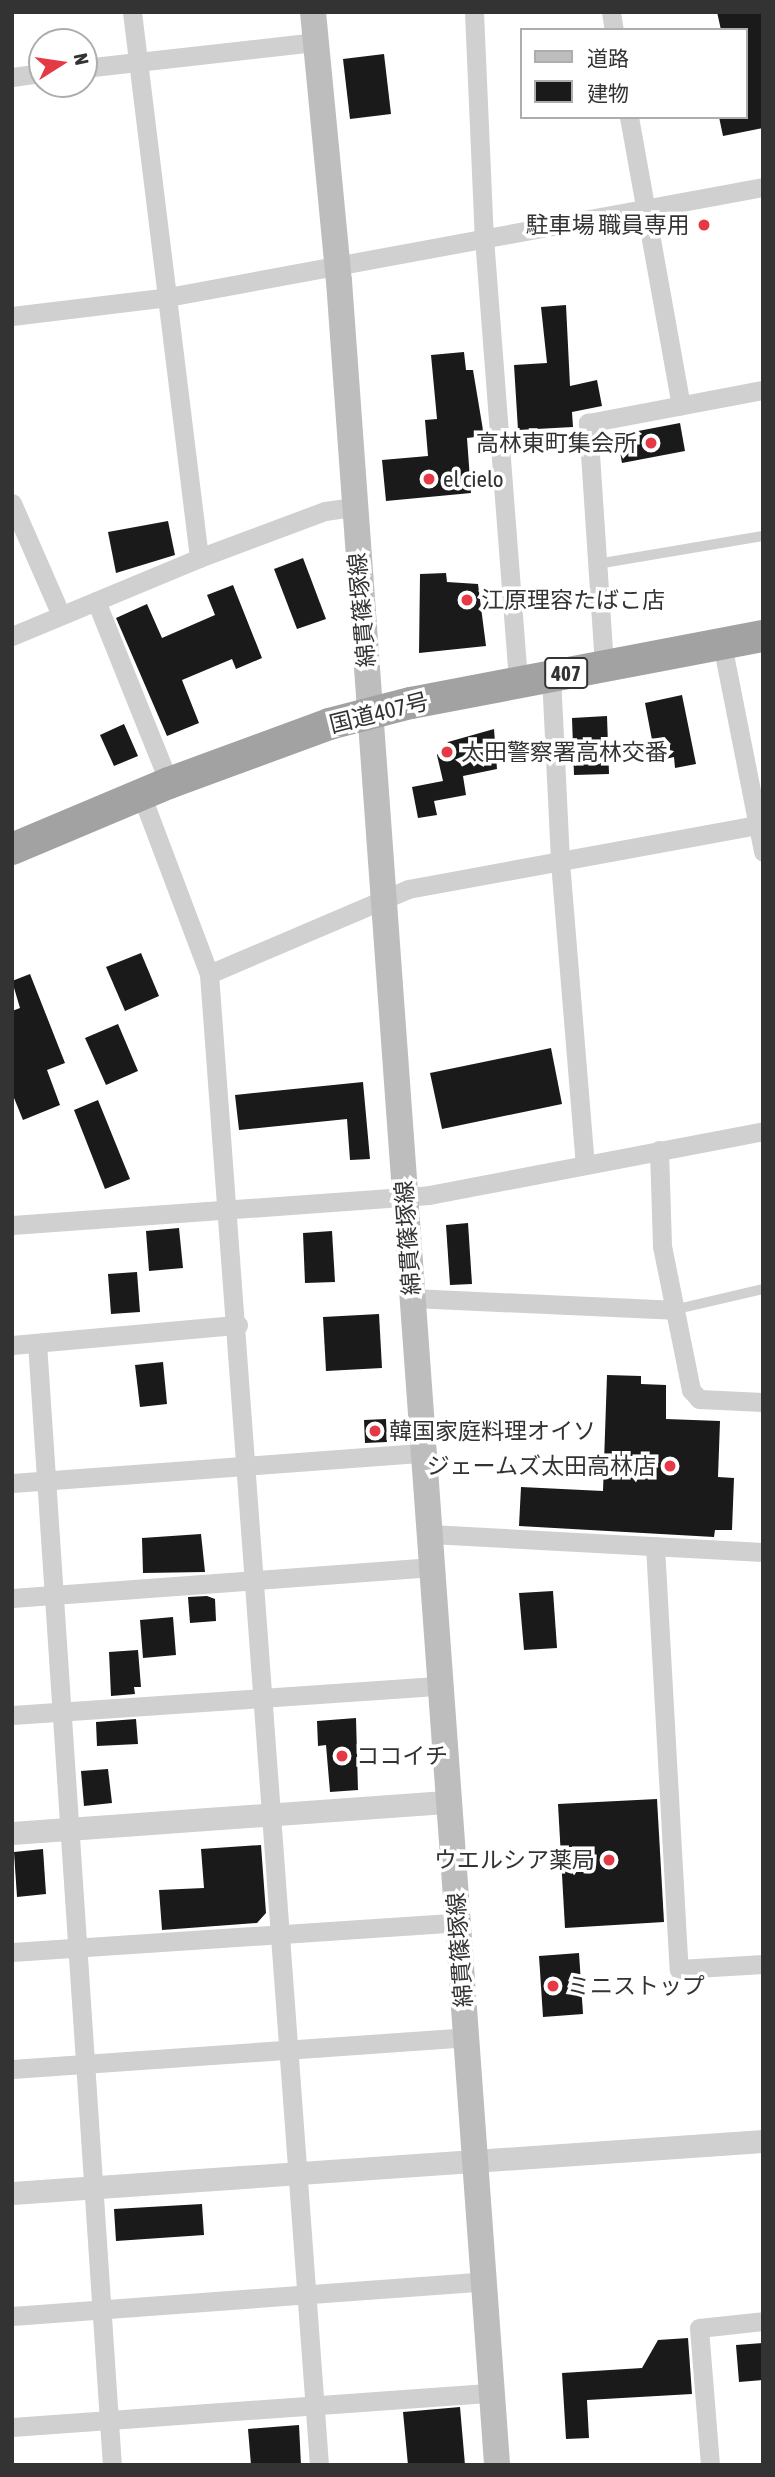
<!DOCTYPE html>
<html>
<head>
<meta charset="utf-8">
<style>
  body { margin:0 }
  #map { position:relative; width:775px; height:2477px; overflow:hidden; background:#fff; font-family:"Asap Condensed","Noto Sans JP",sans-serif }
  div>[style] { position:absolute }
  [style*='--x'] { left:calc(var(--x)*1px); top:calc(var(--y)*1px); width:calc(var(--w)*1px); rotate:calc(var(--a)*1deg) }
  .building>* { inset:0; background:#1a1a1a }
  .service>* { height:10px; margin:-5px; padding:0 5px; transform-origin:5px; border-radius:5px; background:#d0d0d0 }
  .minor>* { height:19px; margin:-9.5px; padding:0 9.5px; transform-origin:9.5px; border-radius:9.5px; background:#d0d0d0 }
  .tertiary>* { height:23px; margin:-11.5px; padding:0 11.5px; transform-origin:11.5px; border-radius:11.5px; background:#d0d0d0 }
  .secondary>* { height:26px; margin:-13px; padding:0 13px; transform-origin:13px; border-radius:13px; background:#bdbdbd }
  .trunk>* { height:32px; margin:-16px; padding:0 16px; transform-origin:16px; border-radius:16px; background:#a2a2a2 }
  .dots>* { width:19px; height:19px; translate:-50% -50%; box-sizing:border-box; border:4px solid #fff; border-radius:50% }
  span { translate:-50% -50%; white-space:nowrap; text-align:center; line-height:1.15; -webkit-text-stroke:7px #fff; paint-order:stroke }
  .shield-label span { padding:2px 5px; background:#fff; border:2px solid; border-radius:5px; -webkit-text-stroke-width:0 }
  .shield-label { font-size:21px; color:#333; font-weight:700 }
  .poi-label { font-size:23px; color:#333 }
  .right { translate:-100% -50%; text-align:right }
  .left { translate:0 -50%; text-align:left }
  .street-label { font-size:23px; color:#333 }
  .frame { position:absolute; inset:0; border:14px solid #333; pointer-events:none }
  .legend { position:absolute; left:520px; top:28px; width:228px; height:91px; box-sizing:border-box; background:#fff; border:2px solid #adadad; margin:0; padding:9px 12px; list-style:none; font-size:21px; color:#333 }
  .legend li { display:flex; align-items:center; gap:14px; height:35px }
  .legend b { width:35px; border:2px solid #adadad }
  .north { position:absolute; left:28px; top:28px; width:70px; height:70px; box-sizing:border-box; background:#fff; border:2px solid #adadad; border-radius:50%; rotate:78deg; font-size:19px; font-weight:700; line-height:28px; text-align:center; color:#333 }
  .north::after { content:''; display:block; margin:auto; width:24px; height:32px; background:#e63946; clip-path:polygon(50% 0,100% 100%,50% 72%,0 100%) }
</style>
</head>
<body>
<div id="map">
  <div class="building">
    <i style="clip-path:polygon(717px 12px,763px 12px,763px 128px,723px 136px,719px 117px,745px 117px,745px 30px,721px 30px)"></i>
    <i style="clip-path:polygon(384px 54px,391px 114px,350px 119px,343px 59px)"></i>
    <i style="clip-path:polygon(566px 305px,570px 386px,597px 380px,602px 406px,572px 412px,573px 427px,518px 430px,514px 365px,547px 363px,541px 307px)"></i>
    <i style="clip-path:polygon(464px 352px,466px 370px,473px 370px,484px 436px,467px 438px,471px 493px,386px 501px,382px 460px,428px 456px,425px 420px,437px 419px,431px 355px)"></i>
    <i style="clip-path:polygon(680px 423px,685px 451px,622px 463px,617px 435px)"></i>
    <i style="clip-path:polygon(168px 521px,175px 555px,116px 573px,108px 532px)"></i>
    <i style="clip-path:polygon(303px 558px,326px 619px,297px 629px,274px 569px)"></i>
    <i style="clip-path:polygon(446px 573px,447px 582px,478px 584px,486px 646px,419px 653px,420px 574px)"></i>
    <i style="clip-path:polygon(233px 585px,262px 658px,236px 669px,232px 659px,182px 680px,199px 723px,167px 736px,116px 618px,147px 604px,162px 638px,215px 615px,207px 595px)"></i>
    <i style="clip-path:polygon(682px 695px,696px 764px,675px 768px,674px 757px,656px 761px,645px 703px)"></i>
    <i style="clip-path:polygon(607px 716px,609px 774px,574px 775px,572px 718px)"></i>
    <i style="clip-path:polygon(124px 724px,138px 756px,114px 766px,100px 735px)"></i>
    <i style="clip-path:polygon(494px 729px,497px 769px,463px 776px,466px 795px,434px 801px,437px 815px,418px 818px,412px 787px,443px 781px,437px 755px,448px 742px)"></i>
    <i style="clip-path:polygon(141px 953px,159px 996px,125px 1011px,106px 967px)"></i>
    <i style="clip-path:polygon(30px 974px,65px 1063px,47px 1070px,60px 1105px,23px 1120px,12px 1093px,12px 1011px,20px 1008px,12px 981px)"></i>
    <i style="clip-path:polygon(118px 1024px,138px 1071px,106px 1085px,85px 1038px)"></i>
    <i style="clip-path:polygon(551px 1048px,562px 1104px,442px 1129px,430px 1073px)"></i>
    <i style="clip-path:polygon(363px 1082px,370px 1159px,350px 1160px,347px 1119px,239px 1130px,235px 1095px)"></i>
    <i style="clip-path:polygon(98px 1100px,130px 1179px,105px 1189px,74px 1110px)"></i>
    <i style="clip-path:polygon(468px 1223px,472px 1284px,450px 1285px,446px 1225px)"></i>
    <i style="clip-path:polygon(179px 1228px,183px 1268px,149px 1271px,146px 1231px)"></i>
    <i style="clip-path:polygon(332px 1231px,335px 1282px,305px 1283px,303px 1233px)"></i>
    <i style="clip-path:polygon(137px 1272px,140px 1312px,111px 1314px,108px 1274px)"></i>
    <i style="clip-path:polygon(379px 1314px,382px 1368px,326px 1371px,323px 1317px)"></i>
    <i style="clip-path:polygon(163px 1362px,167px 1404px,140px 1407px,135px 1365px)"></i>
    <i style="clip-path:polygon(607px 1375px,641px 1376px,641px 1384px,666px 1385px,666px 1419px,720px 1421px,718px 1477px,734px 1478px,732px 1530px,715px 1530px,714px 1537px,519px 1526px,521px 1487px,603px 1491px)"></i>
    <i style="clip-path:polygon(386px 1419px,387px 1442px,365px 1443px,364px 1420px)"></i>
    <i style="clip-path:polygon(201px 1534px,205px 1572px,143px 1573px,142px 1538px)"></i>
    <i style="clip-path:polygon(553px 1591px,557px 1648px,524px 1650px,519px 1593px)"></i>
    <i style="clip-path:polygon(207px 1596px,215px 1599px,216px 1621px,190px 1623px,188px 1597px)"></i>
    <i style="clip-path:polygon(173px 1617px,176px 1655px,143px 1658px,140px 1620px)"></i>
    <i style="clip-path:polygon(138px 1650px,141px 1687px,134px 1687px,135px 1694px,111px 1696px,109px 1652px)"></i>
    <i style="clip-path:polygon(356px 1718px,358px 1790px,330px 1792px,326px 1745px,318px 1746px,317px 1721px)"></i>
    <i style="clip-path:polygon(136px 1719px,138px 1744px,97px 1746px,96px 1722px)"></i>
    <i style="clip-path:polygon(108px 1769px,112px 1803px,84px 1806px,81px 1771px)"></i>
    <i style="clip-path:polygon(657px 1799px,664px 1922px,565px 1928px,558px 1804px)"></i>
    <i style="clip-path:polygon(261px 1845px,266px 1913px,257px 1923px,162px 1930px,159px 1890px,204px 1888px,201px 1849px)"></i>
    <i style="clip-path:polygon(43px 1849px,46px 1894px,17px 1897px,14px 1852px)"></i>
    <i style="clip-path:polygon(579px 1953px,583px 2014px,543px 2017px,539px 1956px)"></i>
    <i style="clip-path:polygon(202px 2204px,204px 2235px,116px 2241px,114px 2209px)"></i>
    <i style="clip-path:polygon(688px 2338px,692px 2394px,587px 2400px,589px 2438px,566px 2439px,562px 2373px,642px 2368px,658px 2340px)"></i>
    <i style="clip-path:polygon(763px 2343px,763px 2380px,739px 2382px,736px 2345px)"></i>
    <i style="clip-path:polygon(460px 2407px,465px 2465px,408px 2465px,403px 2412px)"></i>
    <i style="clip-path:polygon(299px 2425px,301px 2465px,251px 2465px,248px 2429px)"></i>
  </div>
  <div class="service">
    <i style="--x:597;--y:564;--w:168;--a:-9.6"></i>
    <i style="--x:673;--y:1310;--w:92;--a:-13.1"></i>
  </div>
  <div class="minor">
    <i style="--x:132;--y:12;--w:550;--a:83"></i>
    <i style="--x:474;--y:12;--w:226;--a:87.5"></i>
    <i style="--x:484;--y:238;--w:445;--a:85.6"></i>
    <i style="--x:611;--y:12;--w:18;--a:81"></i>
    <i style="--x:84;--y:68;--w:234;--a:-6.4"></i>
    <i style="--x:12;--y:77;--w:30;--a:-8"></i>
    <i style="--x:629;--y:117;--w:293;--a:79.8"></i>
    <i style="--x:12;--y:316;--w:157;--a:-6.9"></i>
    <i style="--x:168;--y:297;--w:605;--a:-10.47"></i>
    <i style="--x:12;--y:503;--w:122;--a:66.4"></i>
    <i style="--x:96;--y:601;--w:196;--a:68.1"></i>
    <i style="--x:12;--y:636;--w:203;--a:-22.6"></i>
    <i style="--x:199;--y:558;--w:134;--a:-20.5"></i>
    <i style="--x:325;--y:511;--w:29;--a:-8"></i>
    <i style="--x:722;--y:644;--w:212;--a:78.8"></i>
    <i style="--x:604;--y:665;--w:243;--a:-93.8"></i>
    <i style="--x:588;--y:423;--w:178;--a:-10.7"></i>
    <i style="--x:551;--y:676;--w:186;--a:87.2"></i>
    <i style="--x:560;--y:862;--w:303;--a:85.3"></i>
    <i style="--x:141;--y:794;--w:192;--a:69.3"></i>
    <i style="--x:209;--y:974;--w:1495;--a:85.78"></i>
    <i style="--x:209;--y:974;--w:216;--a:-23.1"></i>
    <i style="--x:408;--y:889;--w:361;--a:-10.4"></i>
    <i style="--x:659;--y:1150;--w:96;--a:88.2"></i>
    <i style="--x:662;--y:1246;--w:147;--a:78.6"></i>
    <i style="--x:691;--y:1390;--w:12;--a:48"></i>
    <i style="--x:699;--y:1399;--w:64;--a:2.7"></i>
    <i style="--x:12;--y:1225;--w:418;--a:-4.1"></i>
    <i style="--x:429;--y:1195;--w:340;--a:-10.8"></i>
    <i style="--x:412;--y:1298;--w:261;--a:2.6"></i>
    <i style="--x:37;--y:1343;--w:1125;--a:86.18"></i>
    <i style="--x:12;--y:1345;--w:227;--a:-5.1"></i>
    <i style="--x:12;--y:1483;--w:412;--a:-4.2"></i>
    <i style="--x:430;--y:1534;--w:333;--a:3.1"></i>
    <i style="--x:655;--y:1546;--w:424;--a:86.8"></i>
    <i style="--x:679;--y:1969;--w:84;--a:-3.4"></i>
    <i style="--x:12;--y:1598;--w:422;--a:-4.2"></i>
    <i style="--x:12;--y:1715;--w:429;--a:-3.9"></i>
    <i style="--x:12;--y:1952;--w:447;--a:-3.8"></i>
    <i style="--x:12;--y:2069;--w:455;--a:-4"></i>
    <i style="--x:12;--y:2316;--w:472;--a:-4.2"></i>
    <i style="--x:12;--y:2427;--w:480;--a:-4.1"></i>
    <i style="--x:710;--y:2465;--w:137;--a:-94.6"></i>
    <i style="--x:699;--y:2328;--w:64;--a:-6.2"></i>
  </div>
  <div class="tertiary">
    <i style="--x:12;--y:1833;--w:438;--a:-4.1"></i>
    <i style="--x:12;--y:2193;--w:753;--a:-3.96"></i>
  </div>
  <div class="secondary">
    <i style="--x:313;--y:12;--w:270;--a:84.5"></i>
    <i style="--x:339;--y:281;--w:2190;--a:85.86"></i>
  </div>
  <div class="trunk">
    <i style="--x:12;--y:849;--w:170;--a:-22.8"></i>
    <i style="--x:169;--y:783;--w:171;--a:-20.2"></i>
    <i style="--x:329;--y:724;--w:85;--a:-14.4"></i>
    <i style="--x:411;--y:703;--w:358;--a:-10.8"></i>
  </div>
  <div class="dots">
    <i style="left:704px;top:225px;background:#e63946"></i>
    <i style="left:651px;top:443px;background:#e63946"></i>
    <i style="left:429px;top:479px;background:#e63946"></i>
    <i style="left:467px;top:600px;background:#e63946"></i>
    <i style="left:447px;top:752px;background:#e63946"></i>
    <i style="left:375px;top:1431px;background:#e63946"></i>
    <i style="left:670px;top:1466px;background:#e63946"></i>
    <i style="left:342px;top:1756px;background:#e63946"></i>
    <i style="left:609px;top:1860px;background:#e63946"></i>
    <i style="left:553px;top:1986px;background:#e63946"></i>
  </div>
  <div class="shield-label">
    <span style="left:566px;top:673px">407</span>
  </div>
  <div class="poi-label">
    <span class="right" style="left:690px;top:225px">駐車場 職員専用</span>
    <span class="right" style="left:637px;top:443px">高林東町集会所</span>
    <span class="left" style="left:443px;top:479px">el cielo</span>
    <span class="left" style="left:481px;top:600px">江原理容たばこ店</span>
    <span class="left" style="left:461px;top:752px">太田警察署高林交番</span>
    <span class="left" style="left:389px;top:1431px">韓国家庭料理オイソ</span>
    <span class="right" style="left:656px;top:1466px">ジェームズ太田高林店</span>
    <span class="left" style="left:356px;top:1756px">ココイチ</span>
    <span class="right" style="left:595px;top:1860px">ウエルシア薬局</span>
    <span class="left" style="left:567px;top:1986px">ミニストップ</span>
  </div>
  <div class="street-label">
    <span style="left:362px;top:610px;rotate:-95deg">綿貫篠塚線</span>
    <span style="left:379px;top:713px;rotate:-14deg">国道407号</span>
    <span style="left:408px;top:1238px;rotate:-94deg">綿貫篠塚線</span>
    <span style="left:460px;top:1950px;rotate:-94deg">綿貫篠塚線</span>
  </div>
  <div class="frame"></div>
  <ul class="legend">
  <li><b style="height:9px;background:#bdbdbd"></b>道路</li>
  <li><b style="height:19px;background:#1a1a1a"></b>建物</li>
  </ul>
  <div class="north">N</div>
</div>
</body>
</html>
